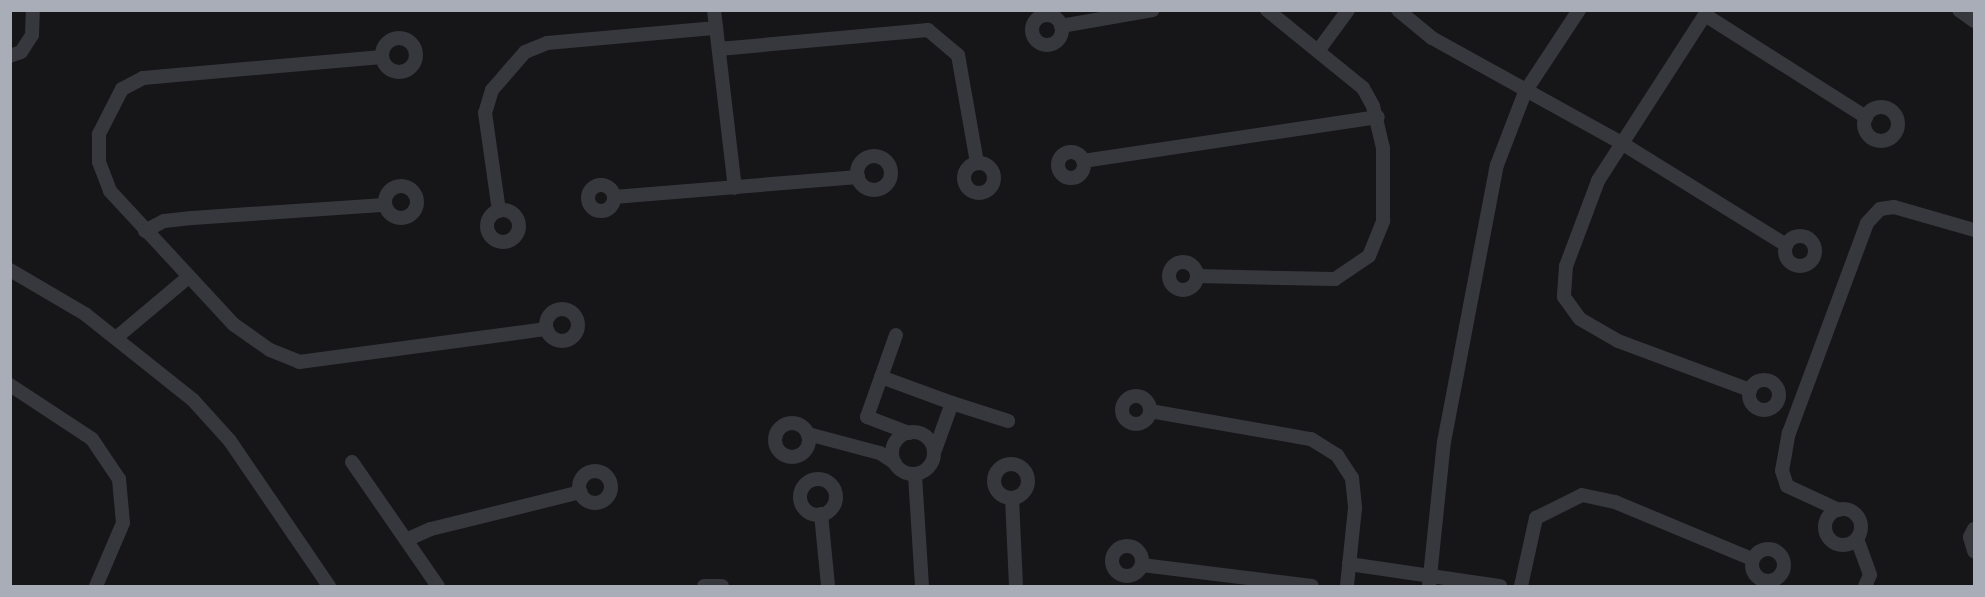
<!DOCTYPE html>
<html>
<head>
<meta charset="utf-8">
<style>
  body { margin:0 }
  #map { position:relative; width:1985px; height:597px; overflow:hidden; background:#161618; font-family:Poppins,sans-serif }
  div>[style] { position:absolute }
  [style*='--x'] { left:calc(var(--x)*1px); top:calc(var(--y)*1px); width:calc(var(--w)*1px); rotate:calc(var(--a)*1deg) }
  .minor>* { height:14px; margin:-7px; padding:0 7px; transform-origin:7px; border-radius:7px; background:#37383d }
  .minor>.ring { margin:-7px; padding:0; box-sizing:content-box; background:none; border:14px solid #37383d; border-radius:50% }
  span { translate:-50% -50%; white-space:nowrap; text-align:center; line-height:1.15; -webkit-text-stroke:4.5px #111113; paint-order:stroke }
  .frame { position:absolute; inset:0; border:12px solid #a8adb8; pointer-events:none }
</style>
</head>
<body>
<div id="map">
  <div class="minor">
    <i style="--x:714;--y:10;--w:179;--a:83.3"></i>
    <i style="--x:1398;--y:10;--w:44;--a:39.5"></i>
    <i style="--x:1432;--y:38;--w:218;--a:29"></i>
    <i style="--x:1623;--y:144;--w:192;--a:31.8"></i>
    <i style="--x:1708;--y:10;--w:203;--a:122.8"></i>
    <i style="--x:1598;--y:181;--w:91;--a:110.6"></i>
    <i style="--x:1566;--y:266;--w:31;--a:94"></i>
    <i style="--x:1564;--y:297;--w:27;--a:54"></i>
    <i style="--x:1580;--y:319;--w:44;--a:30.1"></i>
    <i style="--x:1618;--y:341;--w:141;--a:20.4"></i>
    <i style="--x:1959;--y:10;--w:19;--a:36"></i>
    <i style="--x:1705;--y:15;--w:191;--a:32.4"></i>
    <i class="ring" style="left:1032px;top:15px;width:16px;height:16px"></i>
    <i style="--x:1061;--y:26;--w:93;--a:-9.9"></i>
    <i class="ring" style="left:382px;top:38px;width:20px;height:20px"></i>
    <i style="--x:719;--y:49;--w:210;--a:-5.2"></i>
    <i style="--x:928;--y:30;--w:39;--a:40"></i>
    <i style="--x:958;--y:55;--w:110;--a:80"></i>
    <i style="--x:1318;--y:51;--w:51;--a:-53.8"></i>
    <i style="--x:10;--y:56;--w:12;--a:-20"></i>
    <i style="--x:21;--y:52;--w:20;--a:-57"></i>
    <i style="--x:32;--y:35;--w:25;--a:-88"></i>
    <i style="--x:382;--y:57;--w:240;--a:175"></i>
    <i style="--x:143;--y:78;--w:24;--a:152"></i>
    <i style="--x:122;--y:89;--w:51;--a:117.1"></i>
    <i style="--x:99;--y:134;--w:28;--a:90"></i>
    <i style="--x:99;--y:162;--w:31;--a:69"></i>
    <i style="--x:110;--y:191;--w:181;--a:47.2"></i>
    <i style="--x:233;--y:324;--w:45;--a:35.1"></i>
    <i style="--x:270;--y:350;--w:31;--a:22"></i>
    <i style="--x:299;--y:362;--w:250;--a:-7.6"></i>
    <i class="ring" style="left:1864px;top:107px;width:20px;height:20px"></i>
    <i class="ring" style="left:1058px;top:152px;width:12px;height:12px"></i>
    <i class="ring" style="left:857px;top:156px;width:20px;height:20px"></i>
    <i style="--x:1083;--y:161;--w:298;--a:-8.5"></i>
    <i class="ring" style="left:964px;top:163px;width:16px;height:16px"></i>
    <i class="ring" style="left:588px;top:185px;width:12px;height:12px"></i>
    <i class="ring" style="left:385px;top:186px;width:18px;height:18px"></i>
    <i style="--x:614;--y:197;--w:245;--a:-4.7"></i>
    <i class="ring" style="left:487px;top:210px;width:18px;height:18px"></i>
    <i style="--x:499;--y:211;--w:99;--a:-98.1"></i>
    <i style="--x:485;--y:113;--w:24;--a:-73"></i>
    <i style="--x:492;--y:90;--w:50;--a:-49"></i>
    <i style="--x:525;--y:52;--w:24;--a:-22"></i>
    <i style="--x:547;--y:43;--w:170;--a:-5.1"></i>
    <i style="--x:145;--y:231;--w:21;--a:-28"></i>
    <i style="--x:164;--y:221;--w:28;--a:-6"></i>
    <i style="--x:192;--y:218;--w:193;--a:-3.9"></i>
    <i class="ring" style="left:1785px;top:236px;width:16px;height:16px"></i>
    <i class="ring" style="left:1169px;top:262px;width:14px;height:14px"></i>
    <i style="--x:10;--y:270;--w:87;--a:30.4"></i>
    <i style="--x:85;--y:314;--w:138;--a:38.5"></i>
    <i style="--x:193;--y:400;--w:55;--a:47.9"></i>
    <i style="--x:230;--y:441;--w:176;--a:55.7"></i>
    <i style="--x:1198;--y:276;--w:137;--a:1.3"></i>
    <i style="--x:1335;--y:279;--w:41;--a:-34.1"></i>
    <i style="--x:1369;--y:256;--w:38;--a:-68"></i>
    <i style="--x:1383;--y:221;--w:73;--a:-90"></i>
    <i style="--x:1383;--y:148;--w:43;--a:-103.4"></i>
    <i style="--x:1373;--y:106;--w:21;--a:-119"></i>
    <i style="--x:1363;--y:88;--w:124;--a:-140.9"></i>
    <i class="ring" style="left:546px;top:309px;width:18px;height:18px"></i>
    <i style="--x:896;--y:335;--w:87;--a:109.5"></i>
    <i style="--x:867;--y:417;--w:45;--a:20.9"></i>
    <i style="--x:117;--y:337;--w:90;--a:-40"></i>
    <i style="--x:881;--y:377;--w:76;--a:20.1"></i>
    <i style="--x:952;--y:403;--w:50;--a:109.9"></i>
    <i class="ring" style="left:1749px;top:380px;width:16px;height:16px"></i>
    <i style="--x:10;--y:385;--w:98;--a:33.4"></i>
    <i style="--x:92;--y:439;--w:48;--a:56"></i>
    <i style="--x:119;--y:479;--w:44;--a:84.8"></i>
    <i style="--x:123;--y:523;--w:69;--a:113.2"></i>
    <i class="ring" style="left:1122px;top:396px;width:14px;height:14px"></i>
    <i style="--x:952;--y:403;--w:59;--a:17.8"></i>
    <i style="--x:1150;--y:411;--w:163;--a:9.9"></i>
    <i style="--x:1311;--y:439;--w:31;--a:32"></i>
    <i style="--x:1337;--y:455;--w:27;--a:57"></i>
    <i style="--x:1352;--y:478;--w:30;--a:84"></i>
    <i style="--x:1355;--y:508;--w:78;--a:95.9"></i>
    <i class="ring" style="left:775px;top:423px;width:20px;height:20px"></i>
    <i class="ring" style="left:892px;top:432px;width:28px;height:28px"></i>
    <i style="--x:808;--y:434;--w:74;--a:14.8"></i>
    <i style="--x:880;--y:453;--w:18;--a:34"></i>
    <i style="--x:352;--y:462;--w:151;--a:55.3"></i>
    <i class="ring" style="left:994px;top:464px;width:20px;height:20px"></i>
    <i class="ring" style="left:579px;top:471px;width:18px;height:18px"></i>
    <i style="--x:915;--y:475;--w:111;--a:86.4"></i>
    <i class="ring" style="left:800px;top:479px;width:22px;height:22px"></i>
    <i style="--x:1012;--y:498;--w:88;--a:87.4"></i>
    <i class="ring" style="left:1825px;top:509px;width:22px;height:22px"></i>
    <i style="--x:1839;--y:510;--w:57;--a:-155.2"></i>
    <i style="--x:1787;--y:486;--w:16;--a:-108"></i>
    <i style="--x:1782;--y:471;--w:39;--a:-80"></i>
    <i style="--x:1789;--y:433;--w:224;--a:-69.6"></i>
    <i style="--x:1867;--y:223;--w:19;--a:-47"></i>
    <i style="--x:1880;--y:209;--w:14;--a:-8"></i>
    <i style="--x:1894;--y:207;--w:83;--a:16"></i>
    <i style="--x:821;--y:514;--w:72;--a:84.4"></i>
    <i style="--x:1974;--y:529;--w:9;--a:117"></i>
    <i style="--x:1970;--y:537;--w:15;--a:74"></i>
    <i style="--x:1857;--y:539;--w:38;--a:70"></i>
    <i style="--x:1870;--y:575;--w:12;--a:114"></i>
    <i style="--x:406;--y:540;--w:27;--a:-24"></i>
    <i style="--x:431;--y:529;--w:154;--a:-13.9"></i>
    <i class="ring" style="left:1112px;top:546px;width:16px;height:16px"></i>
    <i class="ring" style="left:1752px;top:549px;width:18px;height:18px"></i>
    <i style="--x:1349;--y:564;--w:153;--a:8.3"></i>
    <i style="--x:1142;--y:565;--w:171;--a:7"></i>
    <i style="--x:704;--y:586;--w:18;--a:0"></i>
    <i style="--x:1429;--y:586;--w:145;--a:-84.1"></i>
    <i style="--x:1444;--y:442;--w:282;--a:-79.2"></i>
    <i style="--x:1497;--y:165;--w:78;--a:-69"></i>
    <i style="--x:1525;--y:92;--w:98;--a:-56.6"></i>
    <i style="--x:1521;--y:586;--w:70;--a:-77.6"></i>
    <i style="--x:1536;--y:518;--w:51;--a:-26.6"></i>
    <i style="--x:1582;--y:495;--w:34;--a:12"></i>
    <i style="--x:1615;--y:502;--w:148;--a:22.6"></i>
  </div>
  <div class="frame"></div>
</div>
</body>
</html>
